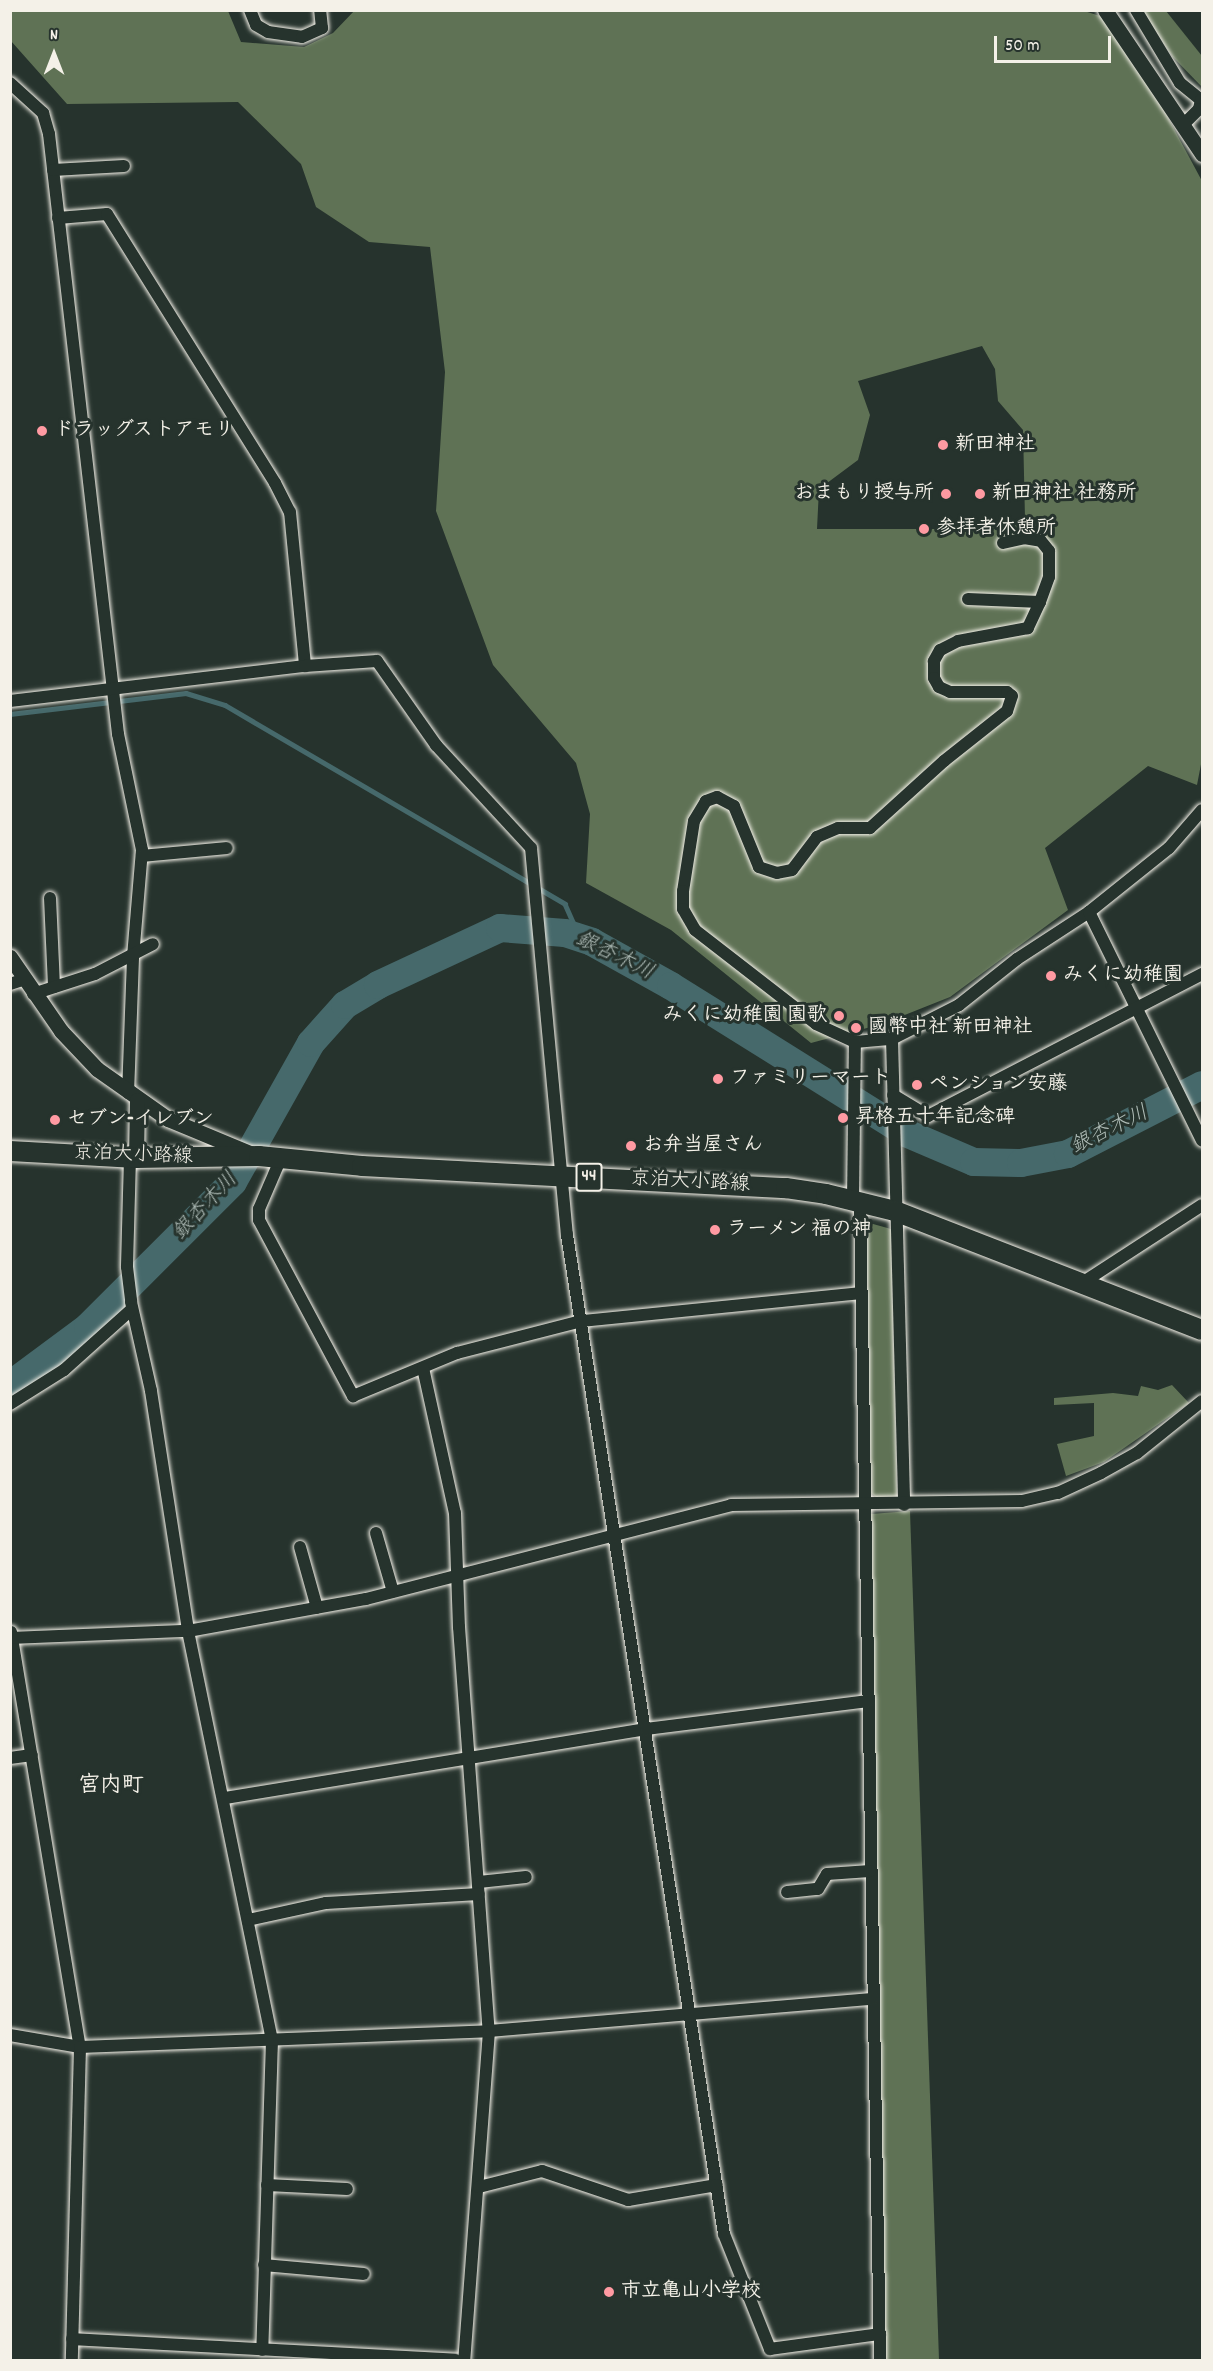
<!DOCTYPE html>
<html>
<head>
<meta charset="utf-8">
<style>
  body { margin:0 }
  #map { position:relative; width:1213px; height:2371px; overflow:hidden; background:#26332d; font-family:Dekko,"Klee One",sans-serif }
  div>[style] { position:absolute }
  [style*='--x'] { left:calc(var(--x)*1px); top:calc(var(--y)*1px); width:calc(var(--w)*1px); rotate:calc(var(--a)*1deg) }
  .green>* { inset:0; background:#5f7255 }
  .stream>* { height:4.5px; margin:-2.25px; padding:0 2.25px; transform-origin:2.25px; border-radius:2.25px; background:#46696b }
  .river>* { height:28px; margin:-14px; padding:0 14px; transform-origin:14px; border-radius:14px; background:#46696b }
  .roads { filter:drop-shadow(0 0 2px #f4f1e8) drop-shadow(0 0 2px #f4f1e8) }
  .minor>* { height:12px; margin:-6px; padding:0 6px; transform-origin:6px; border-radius:6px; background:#26332d }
  .tertiary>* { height:15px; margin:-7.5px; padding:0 7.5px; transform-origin:7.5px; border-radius:7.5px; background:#26332d }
  .primary>* { height:20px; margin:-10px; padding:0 10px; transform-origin:10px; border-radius:10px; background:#26332d }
  .dots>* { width:16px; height:16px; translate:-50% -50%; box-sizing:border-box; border:3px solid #26332d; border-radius:50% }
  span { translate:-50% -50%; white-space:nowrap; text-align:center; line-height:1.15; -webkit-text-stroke:6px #26332d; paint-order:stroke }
  .shield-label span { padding:2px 4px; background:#26332d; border:2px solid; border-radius:4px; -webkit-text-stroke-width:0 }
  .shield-label { font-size:18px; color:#f4f1e8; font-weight:700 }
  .poi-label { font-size:20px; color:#f4f1e8; font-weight:700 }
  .left { translate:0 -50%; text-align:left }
  .right { translate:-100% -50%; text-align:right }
  .street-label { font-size:20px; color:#f4f1e8 }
  .water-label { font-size:21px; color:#aebbb6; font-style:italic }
  .quarter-label { font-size:22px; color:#f4f1e8; font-weight:700 }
  .frame { position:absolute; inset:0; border:12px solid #f4f1e8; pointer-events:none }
  .north { position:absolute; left:24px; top:24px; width:60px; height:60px; -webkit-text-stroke:4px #26332d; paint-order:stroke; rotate:0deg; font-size:16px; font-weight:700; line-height:24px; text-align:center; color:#f4f1e8 }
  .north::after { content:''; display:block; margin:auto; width:21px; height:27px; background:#f4f1e8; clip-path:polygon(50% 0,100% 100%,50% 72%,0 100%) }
  .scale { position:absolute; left:994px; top:36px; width:117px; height:27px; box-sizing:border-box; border:3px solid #f4f1e8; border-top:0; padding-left:8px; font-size:18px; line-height:21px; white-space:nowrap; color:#f4f1e8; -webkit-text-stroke:4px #26332d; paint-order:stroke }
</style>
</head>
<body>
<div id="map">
  <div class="green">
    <i style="clip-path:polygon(evenodd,355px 10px,1081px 10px,1116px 21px,1202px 181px,1202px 759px,1197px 785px,1148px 766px,1045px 848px,1068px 910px,950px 997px,882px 1024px,811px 1043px,671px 930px,586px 883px,590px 814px,576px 763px,493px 665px,436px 511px,445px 372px,430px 247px,369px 242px,316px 207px,301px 164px,238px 102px,67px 104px,11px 41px,10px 11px,228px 11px,241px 42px,304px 47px,333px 33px,355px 10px,982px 346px,995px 369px,998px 401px,1023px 430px,1025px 519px,983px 529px,817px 529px,819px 489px,858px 460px,870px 415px,858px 381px,982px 346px)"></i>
    <i style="clip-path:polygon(1142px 11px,1166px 11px,1202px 56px,1202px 87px,1172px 56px)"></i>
    <i style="clip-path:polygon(866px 1222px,891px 1229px,897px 1497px,876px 1497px,871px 1493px)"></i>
    <i style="clip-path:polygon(1172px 1385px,1189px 1403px,1104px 1462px,1066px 1476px,1057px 1444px,1094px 1436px,1094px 1403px,1054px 1405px,1054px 1398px,1113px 1393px,1138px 1396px,1141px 1386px,1158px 1390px)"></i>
    <i style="clip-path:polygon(910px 1511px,939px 2360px,884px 2360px,871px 1514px)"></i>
  </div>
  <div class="stream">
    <i style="--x:10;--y:714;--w:177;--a:-6.8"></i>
    <i style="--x:186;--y:693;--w:41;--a:17.1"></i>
    <i style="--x:225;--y:705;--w:394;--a:30.3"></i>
    <i style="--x:565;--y:904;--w:35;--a:66"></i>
    <i style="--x:579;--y:936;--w:14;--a:25"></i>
  </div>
  <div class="river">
    <i style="--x:10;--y:1385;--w:97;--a:-36.6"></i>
    <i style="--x:88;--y:1327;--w:205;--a:-45"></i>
    <i style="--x:233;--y:1182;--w:159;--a:-60.7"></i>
    <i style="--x:311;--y:1043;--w:51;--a:-48.2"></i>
    <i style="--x:345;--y:1005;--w:39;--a:-31"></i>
    <i style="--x:378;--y:985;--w:135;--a:-25"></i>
    <i style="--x:500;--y:928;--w:65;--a:4.4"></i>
    <i style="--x:565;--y:933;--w:28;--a:18"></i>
    <i style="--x:592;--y:942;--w:90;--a:29.1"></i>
    <i style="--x:671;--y:986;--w:277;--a:32"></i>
    <i style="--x:906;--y:1133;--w:74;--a:23.1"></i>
    <i style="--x:974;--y:1162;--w:47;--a:1.2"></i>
    <i style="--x:1021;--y:1163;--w:48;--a:-10.8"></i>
    <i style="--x:1068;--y:1154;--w:151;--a:-27.2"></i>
  </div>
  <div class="roads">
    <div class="minor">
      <i style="--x:250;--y:10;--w:16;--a:68"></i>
      <i style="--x:256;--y:25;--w:14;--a:30"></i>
      <i style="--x:268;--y:32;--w:34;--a:8"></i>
      <i style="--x:302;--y:37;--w:22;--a:-24"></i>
      <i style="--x:322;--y:28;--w:18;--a:-96"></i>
      <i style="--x:1136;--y:10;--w:85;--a:58.9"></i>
      <i style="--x:1180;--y:83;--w:27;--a:39"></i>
      <i style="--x:1201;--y:100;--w:9;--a:103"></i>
      <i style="--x:1199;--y:109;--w:21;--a:135"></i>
      <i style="--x:10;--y:83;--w:45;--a:42.3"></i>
      <i style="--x:43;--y:113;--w:22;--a:74"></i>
      <i style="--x:49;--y:134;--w:604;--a:83.44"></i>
      <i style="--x:118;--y:734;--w:118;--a:78.3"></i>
      <i style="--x:142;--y:850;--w:108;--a:94.8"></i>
      <i style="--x:133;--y:958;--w:135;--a:92.1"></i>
      <i style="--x:53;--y:170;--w:71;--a:-3.2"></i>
      <i style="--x:58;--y:218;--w:49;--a:-4.7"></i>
      <i style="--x:107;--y:214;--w:317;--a:58"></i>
      <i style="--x:275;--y:483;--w:33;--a:63"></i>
      <i style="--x:290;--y:512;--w:155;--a:84.4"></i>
      <i style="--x:1003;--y:543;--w:22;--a:-13"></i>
      <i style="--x:1024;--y:538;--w:17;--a:10"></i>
      <i style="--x:1041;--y:541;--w:13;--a:51"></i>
      <i style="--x:1049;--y:551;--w:26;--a:90"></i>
      <i style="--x:1049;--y:577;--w:27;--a:110"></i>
      <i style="--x:968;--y:599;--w:72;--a:2.4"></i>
      <i style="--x:1040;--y:602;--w:29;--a:115"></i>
      <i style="--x:1028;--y:628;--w:71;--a:169.5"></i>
      <i style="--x:958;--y:641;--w:20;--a:153"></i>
      <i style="--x:940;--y:650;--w:13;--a:119"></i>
      <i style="--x:934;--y:661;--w:17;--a:90"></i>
      <i style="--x:934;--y:678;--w:10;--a:61"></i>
      <i style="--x:939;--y:687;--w:12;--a:24"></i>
      <i style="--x:950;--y:692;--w:57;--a:0"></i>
      <i style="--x:1007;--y:692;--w:6;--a:39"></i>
      <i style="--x:1012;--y:696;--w:16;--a:108"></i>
      <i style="--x:1007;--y:711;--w:80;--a:141.6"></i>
      <i style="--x:944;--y:761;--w:100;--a:137.8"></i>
      <i style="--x:870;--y:828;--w:32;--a:180"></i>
      <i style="--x:838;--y:828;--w:23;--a:157"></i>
      <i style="--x:817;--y:837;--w:41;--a:127.1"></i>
      <i style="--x:792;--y:870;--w:15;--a:169"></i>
      <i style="--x:777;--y:873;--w:19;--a:-162"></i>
      <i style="--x:759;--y:867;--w:66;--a:-112.3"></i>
      <i style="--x:734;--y:806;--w:19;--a:-152"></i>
      <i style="--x:717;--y:797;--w:12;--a:160"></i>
      <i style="--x:706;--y:801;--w:23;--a:121"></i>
      <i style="--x:694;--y:821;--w:71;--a:98.9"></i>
      <i style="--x:683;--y:891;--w:18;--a:90"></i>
      <i style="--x:683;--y:909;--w:24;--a:60"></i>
      <i style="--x:695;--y:930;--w:153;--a:37.8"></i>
      <i style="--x:816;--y:1024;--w:43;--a:24.8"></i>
      <i style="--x:855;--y:1042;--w:37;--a:-5"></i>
      <i style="--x:892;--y:1039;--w:75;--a:-26.9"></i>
      <i style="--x:959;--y:1005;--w:74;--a:-38.4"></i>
      <i style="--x:1017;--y:959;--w:86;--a:-33.1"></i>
      <i style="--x:1089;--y:912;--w:102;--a:-38.7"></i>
      <i style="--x:1169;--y:848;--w:50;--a:-49"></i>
      <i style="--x:10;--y:701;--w:297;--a:-6.8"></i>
      <i style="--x:305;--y:666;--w:72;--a:-4"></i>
      <i style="--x:377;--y:661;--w:103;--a:54.9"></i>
      <i style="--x:436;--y:745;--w:140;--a:47.3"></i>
      <i style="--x:531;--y:848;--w:389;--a:84.7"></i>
      <i style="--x:567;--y:1235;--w:1011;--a:81.07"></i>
      <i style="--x:724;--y:2234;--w:124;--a:68.2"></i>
      <i style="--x:770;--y:2349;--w:111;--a:-7.8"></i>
      <i style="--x:142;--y:856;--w:85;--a:-5.4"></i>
      <i style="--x:50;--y:898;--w:89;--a:87.4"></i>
      <i style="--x:1089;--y:912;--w:255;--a:63.7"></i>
      <i style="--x:10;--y:984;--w:16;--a:-18"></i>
      <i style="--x:33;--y:994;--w:65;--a:-17.9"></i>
      <i style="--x:95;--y:974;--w:65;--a:-27.3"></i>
      <i style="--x:892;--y:1039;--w:466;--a:88.5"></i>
      <i style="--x:893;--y:1095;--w:41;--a:31"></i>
      <i style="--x:928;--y:1116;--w:309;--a:-27.4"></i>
      <i style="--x:130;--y:1158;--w:109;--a:91.6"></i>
      <i style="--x:127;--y:1267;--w:35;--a:83"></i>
      <i style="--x:131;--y:1302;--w:91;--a:77.3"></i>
      <i style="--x:151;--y:1391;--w:243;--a:81.2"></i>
      <i style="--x:188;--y:1631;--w:418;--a:78.4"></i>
      <i style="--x:272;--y:2040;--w:310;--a:91.8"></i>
      <i style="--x:281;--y:1158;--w:56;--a:113.3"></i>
      <i style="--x:259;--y:1209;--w:11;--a:90"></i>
      <i style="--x:259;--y:1220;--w:200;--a:61.9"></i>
      <i style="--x:353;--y:1396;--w:113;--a:-22.5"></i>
      <i style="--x:457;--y:1353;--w:129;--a:-14.4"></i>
      <i style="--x:582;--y:1321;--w:280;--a:-5.7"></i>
      <i style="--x:853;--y:1199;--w:157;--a:-89.3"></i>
      <i style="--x:860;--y:1202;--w:1158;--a:89.01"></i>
      <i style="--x:1082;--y:1283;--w:143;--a:-33"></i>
      <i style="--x:423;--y:1368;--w:148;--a:77.6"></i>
      <i style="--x:455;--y:1513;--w:114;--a:88"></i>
      <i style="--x:459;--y:1627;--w:405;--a:85.8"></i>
      <i style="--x:489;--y:2031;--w:330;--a:94.3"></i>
      <i style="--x:10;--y:1404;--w:64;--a:-32.2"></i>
      <i style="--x:64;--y:1370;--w:91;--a:-41.9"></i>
      <i style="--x:376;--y:1533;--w:61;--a:73.9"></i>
      <i style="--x:300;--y:1547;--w:63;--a:74.4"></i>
      <i style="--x:11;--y:1632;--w:421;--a:80.6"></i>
      <i style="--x:80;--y:2047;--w:313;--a:91.5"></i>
      <i style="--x:10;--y:1638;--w:178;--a:-2.3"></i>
      <i style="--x:188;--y:1631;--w:181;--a:-10.2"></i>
      <i style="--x:366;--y:1599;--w:377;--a:-14.4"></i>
      <i style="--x:731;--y:1505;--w:291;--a:-0.8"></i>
      <i style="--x:1022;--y:1501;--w:37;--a:-13"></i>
      <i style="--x:1058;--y:1493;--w:47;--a:-24.9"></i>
      <i style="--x:1101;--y:1473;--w:41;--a:-29.1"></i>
      <i style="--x:1137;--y:1453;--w:83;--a:-38.7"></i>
      <i style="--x:10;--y:1758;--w:22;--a:-8"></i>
      <i style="--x:225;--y:1798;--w:427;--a:-9.3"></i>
      <i style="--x:646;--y:1729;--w:224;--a:-7.2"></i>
      <i style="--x:479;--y:1882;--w:47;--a:-6.1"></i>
      <i style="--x:787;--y:1892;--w:31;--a:-6"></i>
      <i style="--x:818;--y:1889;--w:17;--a:-59"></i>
      <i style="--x:827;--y:1874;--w:43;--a:-4"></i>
      <i style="--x:248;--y:1920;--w:80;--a:-12.3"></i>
      <i style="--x:326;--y:1903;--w:153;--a:-3.4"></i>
      <i style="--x:10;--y:2035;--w:71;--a:9.7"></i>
      <i style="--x:80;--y:2047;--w:409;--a:-2.2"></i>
      <i style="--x:489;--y:2031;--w:384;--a:-4.8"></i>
      <i style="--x:267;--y:2185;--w:80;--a:2.9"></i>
      <i style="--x:479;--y:2187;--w:65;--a:-14.3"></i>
      <i style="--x:542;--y:2171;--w:91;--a:18.6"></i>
      <i style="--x:628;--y:2200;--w:90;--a:-9.6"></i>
      <i style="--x:264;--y:2265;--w:100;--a:5.1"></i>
      <i style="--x:72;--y:2339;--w:384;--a:3.1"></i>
    </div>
    <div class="tertiary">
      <i style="--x:1105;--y:10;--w:174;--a:56"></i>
      <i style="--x:10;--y:957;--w:90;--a:55.4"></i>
      <i style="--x:61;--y:1031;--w:52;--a:46.5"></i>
      <i style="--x:97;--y:1069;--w:87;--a:35.2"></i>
      <i style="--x:168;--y:1119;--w:89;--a:22.5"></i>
      <i style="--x:136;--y:1158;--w:58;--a:-89"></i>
    </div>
    <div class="primary">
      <i style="--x:10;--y:1151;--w:126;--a:3.2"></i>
      <i style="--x:136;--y:1158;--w:123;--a:-0.9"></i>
      <i style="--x:259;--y:1156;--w:103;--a:5.5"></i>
      <i style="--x:362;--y:1166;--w:425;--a:3"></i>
      <i style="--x:786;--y:1188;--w:40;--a:8.5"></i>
      <i style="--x:826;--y:1194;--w:71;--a:13.8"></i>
      <i style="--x:895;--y:1211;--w:329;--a:21.2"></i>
    </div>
  </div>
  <div class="dots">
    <i style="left:42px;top:431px;background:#ff9aa2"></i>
    <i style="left:943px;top:445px;background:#ff9aa2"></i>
    <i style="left:946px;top:494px;background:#ff9aa2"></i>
    <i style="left:980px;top:494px;background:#ff9aa2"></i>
    <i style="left:924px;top:529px;background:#ff9aa2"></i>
    <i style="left:1051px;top:976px;background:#ff9aa2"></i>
    <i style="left:839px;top:1016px;background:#ff9aa2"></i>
    <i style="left:856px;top:1028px;background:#ff9aa2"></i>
    <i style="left:718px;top:1079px;background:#ff9aa2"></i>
    <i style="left:917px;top:1085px;background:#ff9aa2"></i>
    <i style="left:843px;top:1118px;background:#ff9aa2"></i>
    <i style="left:55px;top:1120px;background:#ff9aa2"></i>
    <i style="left:631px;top:1146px;background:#ff9aa2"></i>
    <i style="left:715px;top:1230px;background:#ff9aa2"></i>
    <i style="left:609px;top:2292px;background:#ff9aa2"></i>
  </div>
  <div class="shield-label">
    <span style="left:589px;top:1177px">44</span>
  </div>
  <div class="poi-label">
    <span class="left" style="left:54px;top:431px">ドラッグストアモリ</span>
    <span class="left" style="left:955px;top:445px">新田神社</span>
    <span class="right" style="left:934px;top:494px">おまもり授与所</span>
    <span class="left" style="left:992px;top:494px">新田神社 社務所</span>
    <span class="left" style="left:936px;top:529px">参拝者休憩所</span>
    <span class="left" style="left:1063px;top:976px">みくに幼稚園</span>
    <span class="right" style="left:827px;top:1016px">みくに幼稚園 園歌</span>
    <span class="left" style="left:868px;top:1028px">國幣中社 新田神社</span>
    <span class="left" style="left:730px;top:1079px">ファミリーマート</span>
    <span class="left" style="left:929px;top:1085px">ペンション安藤</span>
    <span class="left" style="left:855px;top:1118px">昇格五十年記念碑</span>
    <span class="left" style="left:67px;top:1120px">セブン-イレブン</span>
    <span class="left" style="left:643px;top:1146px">お弁当屋さん</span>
    <span class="left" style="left:727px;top:1230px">ラーメン 福の神</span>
    <span class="left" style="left:621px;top:2292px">市立亀山小学校</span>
  </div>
  <div class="street-label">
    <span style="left:133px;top:1156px;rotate:2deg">京泊大小路線</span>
    <span style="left:690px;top:1183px;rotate:3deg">京泊大小路線</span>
  </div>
  <div class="water-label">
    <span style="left:614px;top:957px;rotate:26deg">銀杏木川</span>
    <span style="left:1110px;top:1131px;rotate:-26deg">銀杏木川</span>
    <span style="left:206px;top:1207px;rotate:-47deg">銀杏木川</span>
  </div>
  <div class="quarter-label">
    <span style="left:111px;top:1787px">宮内町</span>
  </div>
  <div class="frame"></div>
  <div class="north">N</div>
  <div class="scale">50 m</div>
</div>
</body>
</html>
